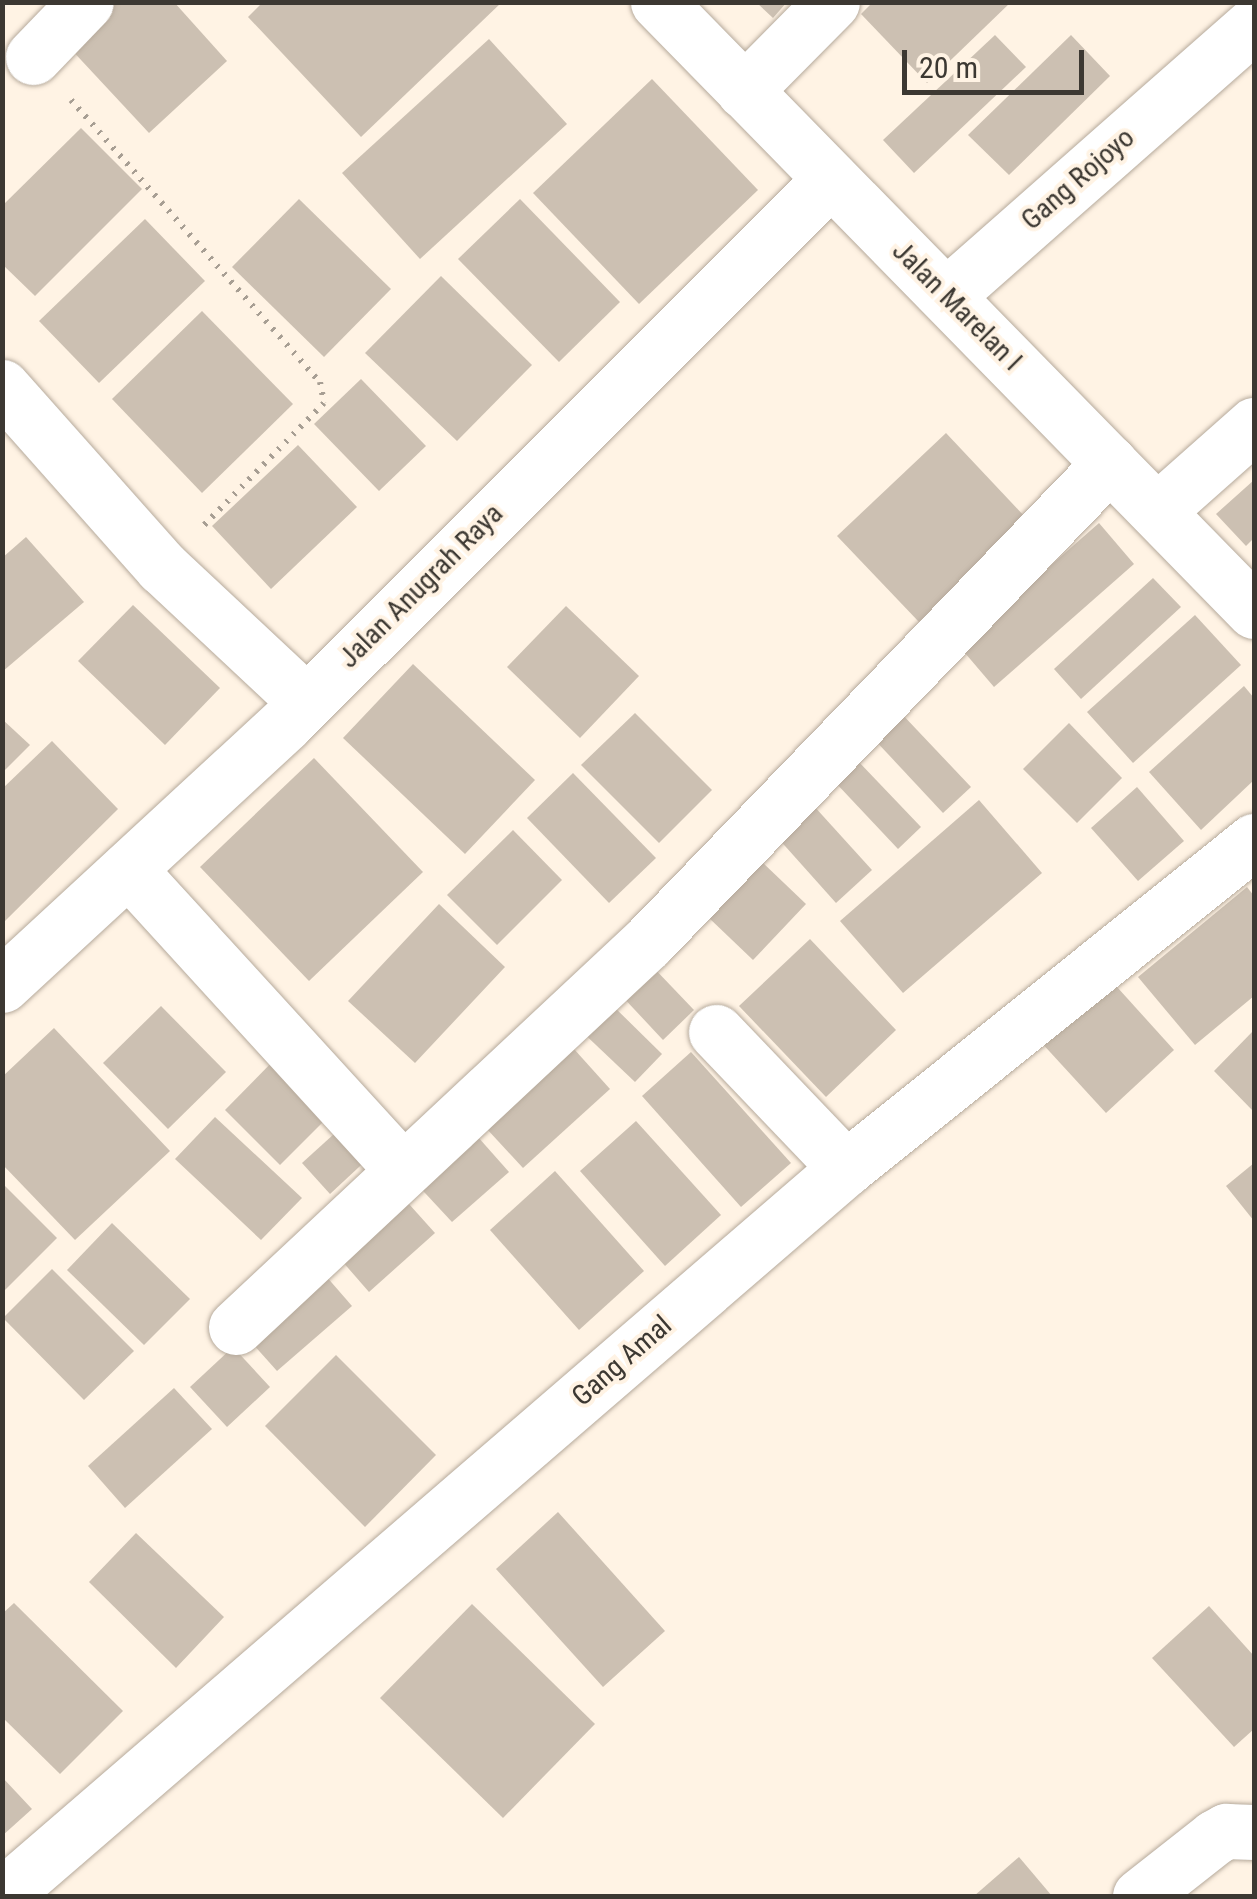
<!DOCTYPE html>
<html>
<head>
<meta charset="utf-8">
<style>
  body { margin:0 }
  #map { position:relative; width:1257px; height:1899px; overflow:hidden; background:#fff3e4; font-family:"Roboto Condensed",sans-serif }
  div>[style] { position:absolute }
  [style*='--x'] { left:calc(var(--x)*1px); top:calc(var(--y)*1px); width:calc(var(--w)*1px); rotate:calc(var(--a)*1deg) }
  .building>* { inset:0; background:#ccc0b2 }
  .path>* { height:6px; margin-top:-3px; transform-origin:0; background:repeating-linear-gradient(90deg,#a79e93 0 2.5px,transparent 0 10.5px) }
  .roads { filter:drop-shadow(0 0 2px #b6aa9c) drop-shadow(0 0 2px #b6aa9c) }
  .minor>* { height:55px; margin:-27.5px; padding:0 27.5px; transform-origin:27.5px; border-radius:27.5px; background:#fff }
  span { translate:-50% -50%; white-space:nowrap; text-align:center; line-height:1.15; -webkit-text-stroke:8px #fff3e4; paint-order:stroke }
  .street-label { font-size:28px; color:#3c3832 }
  .frame { position:absolute; inset:0; border:5px solid #3c3832; pointer-events:none }
  .scale { position:absolute; left:902px; top:50px; width:182px; height:45px; box-sizing:border-box; border:5px solid #3c3832; border-top:0; padding-left:12px; font-size:30px; line-height:35px; white-space:nowrap; color:#3c3832; -webkit-text-stroke:8px #fff3e4; paint-order:stroke }
</style>
</head>
<body>
<div id="map">
  <div class="building">
    <i style="clip-path:polygon(116px 2px,174px 2px,227px 61px,149px 133px,68px 46px)"></i>
    <i style="clip-path:polygon(263px 2px,502px 2px,361px 137px,248px 17px)"></i>
    <i style="clip-path:polygon(756px 2px,787px 2px,773px 18px)"></i>
    <i style="clip-path:polygon(873px 2px,1011px 2px,927px 83px,861px 14px)"></i>
    <i style="clip-path:polygon(995px 35px,1026px 67px,914px 173px,883px 140px)"></i>
    <i style="clip-path:polygon(1071px 35px,1110px 76px,1009px 175px,968px 135px)"></i>
    <i style="clip-path:polygon(489px 39px,567px 124px,420px 259px,342px 173px)"></i>
    <i style="clip-path:polygon(652px 79px,758px 190px,639px 304px,533px 193px)"></i>
    <i style="clip-path:polygon(81px 128px,142px 189px,35px 296px,2px 264px,2px 206px)"></i>
    <i style="clip-path:polygon(299px 199px,391px 289px,324px 357px,232px 267px)"></i>
    <i style="clip-path:polygon(520px 199px,620px 302px,559px 362px,458px 259px)"></i>
    <i style="clip-path:polygon(145px 219px,205px 281px,99px 383px,39px 321px)"></i>
    <i style="clip-path:polygon(441px 276px,532px 365px,457px 441px,365px 353px)"></i>
    <i style="clip-path:polygon(202px 311px,293px 404px,202px 493px,112px 399px)"></i>
    <i style="clip-path:polygon(361px 379px,426px 446px,379px 491px,314px 424px)"></i>
    <i style="clip-path:polygon(946px 433px,1027px 519px,919px 622px,837px 536px)"></i>
    <i style="clip-path:polygon(298px 445px,357px 507px,271px 589px,212px 526px)"></i>
    <i style="clip-path:polygon(1254px 480px,1254px 538px,1246px 546px,1216px 514px)"></i>
    <i style="clip-path:polygon(1099px 523px,1134px 564px,994px 687px,959px 646px)"></i>
    <i style="clip-path:polygon(26px 537px,84px 602px,2px 672px,2px 558px)"></i>
    <i style="clip-path:polygon(1153px 578px,1181px 607px,1081px 699px,1054px 669px)"></i>
    <i style="clip-path:polygon(133px 605px,220px 688px,165px 745px,78px 661px)"></i>
    <i style="clip-path:polygon(566px 606px,639px 676px,580px 738px,507px 667px)"></i>
    <i style="clip-path:polygon(1195px 615px,1241px 665px,1133px 763px,1087px 712px)"></i>
    <i style="clip-path:polygon(413px 664px,535px 780px,465px 854px,343px 738px)"></i>
    <i style="clip-path:polygon(1244px 686px,1254px 698px,1254px 780px,1201px 830px,1149px 772px)"></i>
    <i style="clip-path:polygon(900px 712px,971px 787px,943px 813px,873px 738px)"></i>
    <i style="clip-path:polygon(635px 713px,712px 790px,659px 843px,581px 765px)"></i>
    <i style="clip-path:polygon(2px 719px,30px 745px,2px 773px)"></i>
    <i style="clip-path:polygon(1069px 723px,1122px 778px,1077px 823px,1023px 769px)"></i>
    <i style="clip-path:polygon(52px 741px,118px 809px,5px 921px,2px 789px)"></i>
    <i style="clip-path:polygon(314px 758px,423px 872px,309px 981px,200px 867px)"></i>
    <i style="clip-path:polygon(857px 760px,921px 827px,898px 849px,834px 781px)"></i>
    <i style="clip-path:polygon(573px 773px,656px 858px,609px 903px,527px 818px)"></i>
    <i style="clip-path:polygon(1137px 787px,1184px 841px,1138px 881px,1091px 828px)"></i>
    <i style="clip-path:polygon(979px 800px,1042px 873px,903px 993px,840px 921px)"></i>
    <i style="clip-path:polygon(813px 805px,872px 870px,836px 903px,777px 837px)"></i>
    <i style="clip-path:polygon(513px 830px,562px 880px,497px 945px,447px 895px)"></i>
    <i style="clip-path:polygon(761px 861px,806px 904px,753px 960px,708px 917px)"></i>
    <i style="clip-path:polygon(1247px 887px,1254px 896px,1254px 996px,1195px 1045px,1138px 977px)"></i>
    <i style="clip-path:polygon(439px 904px,505px 967px,415px 1063px,348px 1001px)"></i>
    <i style="clip-path:polygon(810px 939px,896px 1030px,826px 1097px,739px 1006px)"></i>
    <i style="clip-path:polygon(651px 965px,694px 1010px,663px 1040px,620px 994px)"></i>
    <i style="clip-path:polygon(1108px 977px,1174px 1050px,1106px 1113px,1039px 1040px)"></i>
    <i style="clip-path:polygon(605px 998px,662px 1054px,635px 1082px,577px 1027px)"></i>
    <i style="clip-path:polygon(161px 1006px,226px 1072px,168px 1129px,103px 1063px)"></i>
    <i style="clip-path:polygon(54px 1028px,170px 1151px,75px 1240px,2px 1164px,2px 1077px)"></i>
    <i style="clip-path:polygon(1254px 1030px,1254px 1112px,1214px 1071px)"></i>
    <i style="clip-path:polygon(574px 1049px,610px 1089px,523px 1168px,486px 1128px)"></i>
    <i style="clip-path:polygon(691px 1052px,791px 1163px,741px 1207px,642px 1096px)"></i>
    <i style="clip-path:polygon(278px 1056px,333px 1112px,280px 1165px,225px 1110px)"></i>
    <i style="clip-path:polygon(215px 1117px,302px 1198px,261px 1240px,175px 1159px)"></i>
    <i style="clip-path:polygon(636px 1121px,721px 1215px,665px 1266px,580px 1171px)"></i>
    <i style="clip-path:polygon(345px 1124px,373px 1154px,330px 1194px,302px 1163px)"></i>
    <i style="clip-path:polygon(470px 1128px,509px 1172px,452px 1222px,412px 1179px)"></i>
    <i style="clip-path:polygon(1254px 1163px,1254px 1221px,1226px 1186px)"></i>
    <i style="clip-path:polygon(555px 1171px,644px 1271px,579px 1330px,490px 1230px)"></i>
    <i style="clip-path:polygon(2px 1183px,57px 1238px,2px 1293px)"></i>
    <i style="clip-path:polygon(400px 1194px,435px 1233px,369px 1292px,335px 1253px)"></i>
    <i style="clip-path:polygon(112px 1223px,190px 1299px,144px 1345px,67px 1270px)"></i>
    <i style="clip-path:polygon(319px 1268px,352px 1306px,277px 1371px,244px 1334px)"></i>
    <i style="clip-path:polygon(52px 1269px,134px 1351px,84px 1400px,3px 1318px)"></i>
    <i style="clip-path:polygon(233px 1347px,270px 1387px,227px 1427px,190px 1387px)"></i>
    <i style="clip-path:polygon(336px 1355px,436px 1455px,365px 1527px,265px 1426px)"></i>
    <i style="clip-path:polygon(174px 1388px,212px 1429px,125px 1508px,88px 1466px)"></i>
    <i style="clip-path:polygon(558px 1512px,665px 1631px,603px 1687px,496px 1569px)"></i>
    <i style="clip-path:polygon(136px 1533px,224px 1617px,176px 1668px,89px 1582px)"></i>
    <i style="clip-path:polygon(14px 1603px,123px 1711px,60px 1774px,2px 1717px,2px 1614px)"></i>
    <i style="clip-path:polygon(472px 1604px,595px 1724px,503px 1818px,380px 1698px)"></i>
    <i style="clip-path:polygon(1209px 1606px,1254px 1656px,1254px 1729px,1234px 1747px,1152px 1658px)"></i>
    <i style="clip-path:polygon(2px 1777px,32px 1809px,2px 1836px)"></i>
    <i style="clip-path:polygon(1019px 1857px,1052px 1896px,974px 1896px)"></i>
  </div>
  <div class="path">
    <i style="--x:71;--y:100;--w:376;--a:48.6"></i>
    <i style="--x:320;--y:382;--w:21;--a:79"></i>
    <i style="--x:324;--y:403;--w:174;--a:134.5"></i>
  </div>
  <div class="roads">
    <div class="minor">
      <i style="--x:658;--y:2;--w:852;--a:45.62"></i>
      <i style="--x:33;--y:57;--w:76;--a:-46.1"></i>
      <i style="--x:744;--y:91;--w:125;--a:-45.3"></i>
      <i style="--x:947;--y:295;--w:409;--a:-41.4"></i>
      <i style="--x:2;--y:387;--w:241;--a:48.4"></i>
      <i style="--x:162;--y:567;--w:196;--a:43.1"></i>
      <i style="--x:1157;--y:511;--w:130;--a:-41.6"></i>
      <i style="--x:128;--y:869;--w:408;--a:47.6"></i>
      <i style="--x:2;--y:985;--w:386;--a:-42.7"></i>
      <i style="--x:286;--y:723;--w:770;--a:-44.95"></i>
      <i style="--x:716;--y:1032;--w:188;--a:46.3"></i>
      <i style="--x:236;--y:1327;--w:564;--a:-43.06"></i>
      <i style="--x:648;--y:942;--w:665;--a:-46.03"></i>
      <i style="--x:2;--y:1896;--w:1115;--a:-40.78"></i>
      <i style="--x:846;--y:1168;--w:523;--a:-38.71"></i>
      <i style="--x:1140;--y:1896;--w:95;--a:-38.2"></i>
      <i style="--x:1215;--y:1837;--w:13;--a:-29"></i>
      <i style="--x:1226;--y:1831;--w:28;--a:2"></i>
    </div>
  </div>
  <div class="street-label">
    <span style="left:1078px;top:179px;rotate:-41deg">Gang Rojoyo</span>
    <span style="left:957px;top:306px;rotate:45deg">Jalan Marelan I</span>
    <span style="left:421px;top:586px;rotate:-45deg">Jalan Anugrah Raya</span>
    <span style="left:622px;top:1361px;rotate:-41deg">Gang Amal</span>
  </div>
  <div class="frame"></div>
  <div class="scale">20 m</div>
</div>
</body>
</html>
